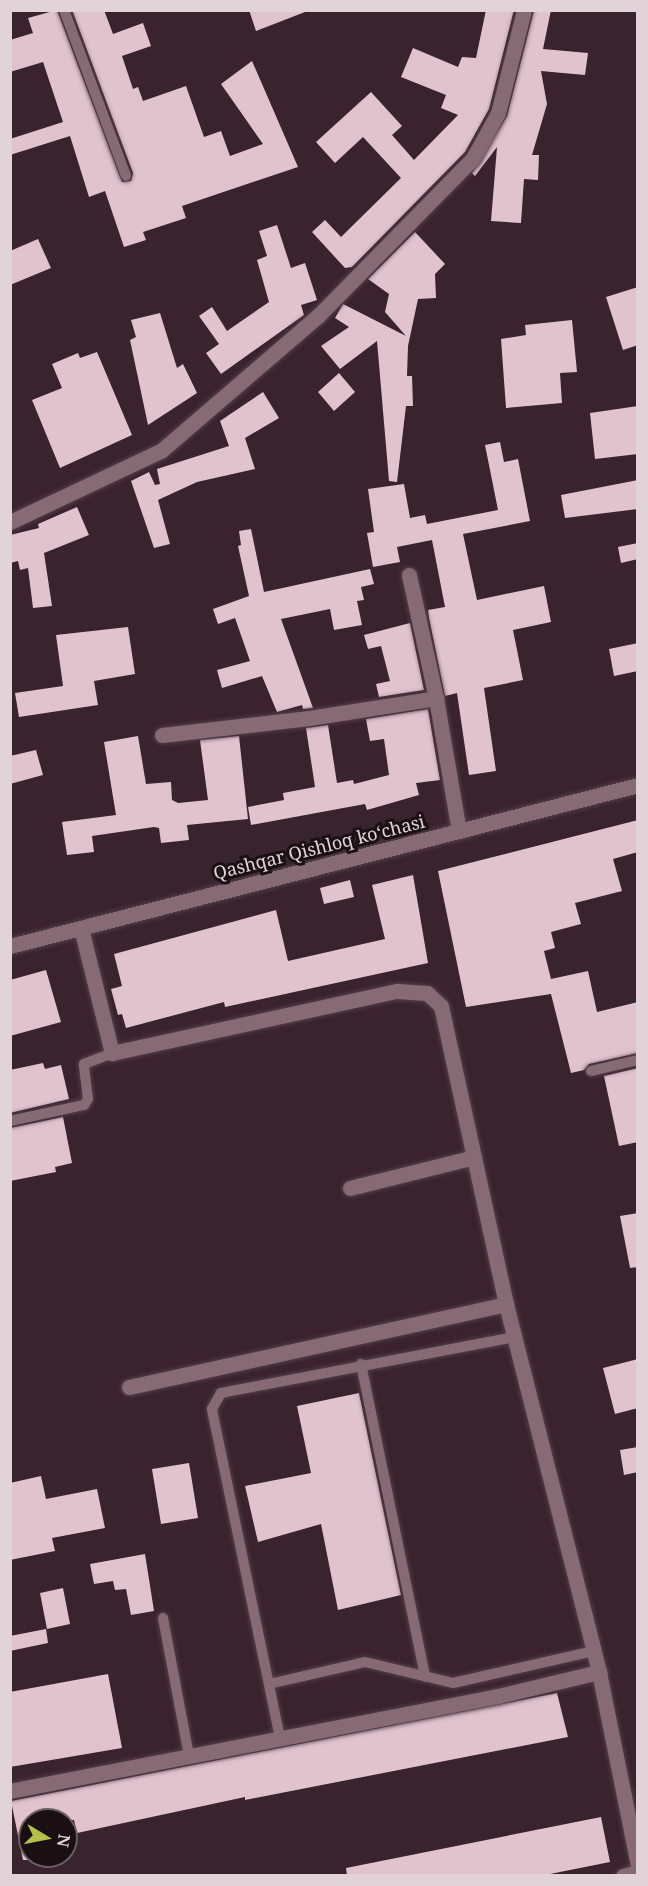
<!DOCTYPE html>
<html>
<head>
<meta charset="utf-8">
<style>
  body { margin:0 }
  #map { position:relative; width:648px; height:1886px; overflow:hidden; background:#39232c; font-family:"Noto Serif",serif }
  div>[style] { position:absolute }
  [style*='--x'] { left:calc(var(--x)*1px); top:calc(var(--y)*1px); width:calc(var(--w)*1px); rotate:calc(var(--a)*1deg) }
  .building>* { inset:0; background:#e1c3ce }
  .roads { filter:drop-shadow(0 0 2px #523f47) drop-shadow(0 0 2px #523f47) }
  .lane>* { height:10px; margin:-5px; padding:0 5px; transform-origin:5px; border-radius:5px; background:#866b75 }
  .street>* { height:15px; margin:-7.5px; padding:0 7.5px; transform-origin:7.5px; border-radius:7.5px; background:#866b75 }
  .secondary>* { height:15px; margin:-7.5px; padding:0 7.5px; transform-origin:7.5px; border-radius:7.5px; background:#866b75 }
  span { translate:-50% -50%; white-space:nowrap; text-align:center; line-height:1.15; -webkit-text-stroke:6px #1a1014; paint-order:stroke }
  .street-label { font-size:18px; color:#e2d3d8 }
  .frame { position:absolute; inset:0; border:12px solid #e2d3d8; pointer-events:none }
  .north { position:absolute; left:18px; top:1808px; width:60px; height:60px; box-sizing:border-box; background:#1a1014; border:2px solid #6a5e62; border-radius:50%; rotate:100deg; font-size:16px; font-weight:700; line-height:24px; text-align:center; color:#e2d3d8 }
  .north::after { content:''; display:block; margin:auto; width:21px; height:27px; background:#b6c149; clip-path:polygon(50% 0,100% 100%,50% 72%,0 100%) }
</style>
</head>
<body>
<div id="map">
  <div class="building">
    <i style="clip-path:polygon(57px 10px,122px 182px,131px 181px,133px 173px,72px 10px,104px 10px,113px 34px,143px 23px,151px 46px,122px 56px,133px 89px,138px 87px,143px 101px,186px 86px,204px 137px,221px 131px,230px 156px,263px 144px,221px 84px,252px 61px,298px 167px,182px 206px,186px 218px,143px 232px,146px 240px,124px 247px,105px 191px,89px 197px,70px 136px,10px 155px,10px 139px,63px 122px,43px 62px,10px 72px,10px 40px,33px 33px,28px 18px)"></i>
    <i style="clip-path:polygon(249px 10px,305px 10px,305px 12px,256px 31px)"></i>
    <i style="clip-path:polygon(486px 10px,514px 10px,489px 109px,465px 152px,352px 267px,345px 268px,312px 232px,325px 220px,341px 237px,401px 178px,363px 137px,335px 163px,316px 142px,371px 92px,402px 126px,392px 135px,414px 160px,458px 115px,441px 108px,446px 95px,401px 77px,413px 48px,458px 67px,462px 57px,476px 58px)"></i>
    <i style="clip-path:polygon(534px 10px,551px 10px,543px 49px,588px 53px,585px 75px,541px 71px,547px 104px,532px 155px,539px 155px,538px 180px,524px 179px,521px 223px,491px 221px,497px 147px,475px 176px,472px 173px,507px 116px)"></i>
    <i style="clip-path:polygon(277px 225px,291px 268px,305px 263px,317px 300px,301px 305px,304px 315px,221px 374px,206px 353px,219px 344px,199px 316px,212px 307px,227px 331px,269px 302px,257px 260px,267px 256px,259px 231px)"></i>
    <i style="clip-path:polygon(415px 232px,445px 264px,435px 274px,436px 298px,418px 299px,408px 346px,407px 376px,412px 376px,413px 406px,406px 406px,397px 482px,389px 481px,377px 341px,340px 369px,321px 346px,349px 327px,335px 318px,343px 304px,406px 336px,385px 312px,389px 294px,368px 279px)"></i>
    <i style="clip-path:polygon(38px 239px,51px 268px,10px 285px,10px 251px)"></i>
    <i style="clip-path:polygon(638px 287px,638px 345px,623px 350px,606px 297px)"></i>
    <i style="clip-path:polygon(160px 313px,177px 368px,183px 364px,197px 393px,148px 425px,130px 340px,136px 337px,131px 320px)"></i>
    <i style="clip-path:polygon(572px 320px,577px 372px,560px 373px,562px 403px,506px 408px,501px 339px,526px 335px,525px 325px)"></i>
    <i style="clip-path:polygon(97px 352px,132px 435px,60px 468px,32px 400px,62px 388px,52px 364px,78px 353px,80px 358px)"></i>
    <i style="clip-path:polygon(339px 373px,355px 392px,334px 411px,318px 392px)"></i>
    <i style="clip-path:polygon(263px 392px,279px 418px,245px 438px,255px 469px,197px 482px,158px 500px,170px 544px,154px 548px,131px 481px,149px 472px,155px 485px,160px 484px,157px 469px,229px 446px,220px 421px)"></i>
    <i style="clip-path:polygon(638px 406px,638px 454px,595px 459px,590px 413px)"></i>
    <i style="clip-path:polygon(500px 442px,504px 462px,518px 459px,530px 521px,463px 534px,477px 600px,544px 586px,551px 622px,513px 630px,523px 680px,484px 688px,496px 771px,469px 775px,457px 693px,445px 696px,429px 618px,428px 610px,445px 607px,432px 540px,397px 547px,400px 562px,373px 567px,367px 533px,374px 532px,368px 489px,404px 484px,410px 518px,425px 515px,427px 524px,498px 510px,485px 445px)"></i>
    <i style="clip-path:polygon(638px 480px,638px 509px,565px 518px,561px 495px)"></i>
    <i style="clip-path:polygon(77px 507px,89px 535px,44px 553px,52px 606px,33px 608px,28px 568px,20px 570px,18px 561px,10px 563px,10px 535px,39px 528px,38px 524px)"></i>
    <i style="clip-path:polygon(251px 529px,264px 592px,370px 569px,374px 584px,361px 587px,364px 600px,357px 601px,362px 625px,334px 630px,330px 609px,281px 619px,313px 708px,303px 709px,302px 705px,277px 712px,262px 676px,222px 688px,217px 670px,250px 661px,235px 618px,218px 624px,213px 609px,249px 596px,238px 546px,241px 545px,239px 531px)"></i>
    <i style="clip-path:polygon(638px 543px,638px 559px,621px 563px,618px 547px)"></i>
    <i style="clip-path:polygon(410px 623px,424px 690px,379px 697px,376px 684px,390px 681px,381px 646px,368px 649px,364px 635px)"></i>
    <i style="clip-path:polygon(128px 627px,135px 674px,94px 681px,98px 705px,19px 717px,15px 693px,63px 686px,56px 635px)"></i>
    <i style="clip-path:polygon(638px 643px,638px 671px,614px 676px,609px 649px)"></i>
    <i style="clip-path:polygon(428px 709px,440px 780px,416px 783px,419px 795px,367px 810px,365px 804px,251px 825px,248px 807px,284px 800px,283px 793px,315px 787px,306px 728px,328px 725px,337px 783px,353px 780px,354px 784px,389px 775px,384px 739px,370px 741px,366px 719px)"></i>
    <i style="clip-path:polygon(138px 736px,146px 784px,171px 782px,172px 800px,178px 803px,208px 800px,200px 740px,239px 736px,248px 819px,187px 825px,189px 840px,161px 843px,159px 828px,154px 827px,92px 836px,94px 852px,67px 855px,62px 822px,116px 815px,104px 742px)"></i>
    <i style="clip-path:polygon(36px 750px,43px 775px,10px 784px,10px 756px)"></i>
    <i style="clip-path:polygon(638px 820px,638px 852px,613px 859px,622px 891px,575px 903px,581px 924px,551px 932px,555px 948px,544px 951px,551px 979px,588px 971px,597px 1012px,638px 1002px,638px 1053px,589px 1064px,584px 1070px,571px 1073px,551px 994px,466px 1007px,438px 871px)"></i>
    <i style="clip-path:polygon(413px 875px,428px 963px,225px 1007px,224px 1002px,126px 1028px,122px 1014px,118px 1015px,111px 989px,122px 986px,114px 954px,276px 910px,288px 961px,385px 939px,372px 885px)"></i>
    <i style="clip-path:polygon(350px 880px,354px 897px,324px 904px,320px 888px)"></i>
    <i style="clip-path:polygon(46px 970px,61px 1022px,10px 1036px,10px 980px)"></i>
    <i style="clip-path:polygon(43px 1063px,45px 1069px,61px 1065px,69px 1099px,10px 1113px,10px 1070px)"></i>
    <i style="clip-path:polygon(638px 1068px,638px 1142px,619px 1146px,604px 1076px)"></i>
    <i style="clip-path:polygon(63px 1117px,72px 1163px,55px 1167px,56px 1172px,10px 1181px,10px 1128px)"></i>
    <i style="clip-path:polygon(638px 1213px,638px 1267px,630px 1268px,620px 1216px)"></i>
    <i style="clip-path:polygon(638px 1359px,638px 1408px,615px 1414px,603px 1368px)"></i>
    <i style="clip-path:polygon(359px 1393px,401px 1595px,338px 1610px,321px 1524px,258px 1542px,245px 1486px,311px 1473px,297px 1406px)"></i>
    <i style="clip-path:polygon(638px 1447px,638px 1472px,624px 1475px,620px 1450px)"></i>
    <i style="clip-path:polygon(189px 1463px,198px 1518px,161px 1524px,152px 1469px)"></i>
    <i style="clip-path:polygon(41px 1476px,46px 1499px,97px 1489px,105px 1528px,52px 1538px,55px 1551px,10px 1560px,10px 1483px)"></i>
    <i style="clip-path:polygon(145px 1554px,154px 1611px,131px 1615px,126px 1589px,115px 1590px,113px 1581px,94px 1584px,90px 1564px)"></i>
    <i style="clip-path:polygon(63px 1588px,70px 1624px,47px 1629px,40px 1593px)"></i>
    <i style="clip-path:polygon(46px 1629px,48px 1643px,10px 1651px,10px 1636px)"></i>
    <i style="clip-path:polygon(108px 1674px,122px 1748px,10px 1767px,10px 1692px)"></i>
    <i style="clip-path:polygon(557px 1693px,568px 1737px,245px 1800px,245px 1797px,77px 1833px,74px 1820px,30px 1820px,30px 1860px,23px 1860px,11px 1801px)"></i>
    <i style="clip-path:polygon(601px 1817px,610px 1862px,545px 1875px,347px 1875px,346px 1868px)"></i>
  </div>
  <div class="roads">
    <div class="lane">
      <i style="--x:64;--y:10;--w:177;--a:69.5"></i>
      <i style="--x:591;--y:1071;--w:48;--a:-13.2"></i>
      <i style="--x:10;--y:1121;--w:76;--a:-12.2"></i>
      <i style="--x:84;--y:1105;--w:7;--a:-56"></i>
      <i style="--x:88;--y:1099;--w:35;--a:-97"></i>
      <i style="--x:84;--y:1064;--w:30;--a:-21"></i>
      <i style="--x:361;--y:1364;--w:319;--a:78.4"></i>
      <i style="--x:163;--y:1618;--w:140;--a:79.3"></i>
      <i style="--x:269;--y:1684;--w:98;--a:-12.9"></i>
      <i style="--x:365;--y:1662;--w:90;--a:13.4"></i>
      <i style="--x:453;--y:1683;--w:145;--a:-12.8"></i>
      <i style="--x:280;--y:1738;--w:336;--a:-101.7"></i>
      <i style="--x:212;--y:1409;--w:18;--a:-61"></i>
      <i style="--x:221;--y:1393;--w:298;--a:-10.8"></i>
    </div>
    <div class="street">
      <i style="--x:10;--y:522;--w:168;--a:-25.3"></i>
      <i style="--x:162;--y:450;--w:206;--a:-40.7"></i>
      <i style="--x:318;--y:316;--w:221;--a:-45.5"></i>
      <i style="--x:473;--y:158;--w:51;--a:-60.9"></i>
      <i style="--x:498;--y:113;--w:106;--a:-75.8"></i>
      <i style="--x:436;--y:698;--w:135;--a:80.2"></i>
      <i style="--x:162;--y:735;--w:148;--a:-6.6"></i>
      <i style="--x:309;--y:718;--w:129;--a:-8.9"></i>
      <i style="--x:436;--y:698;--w:126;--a:-102.4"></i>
      <i style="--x:81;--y:928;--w:129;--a:76.1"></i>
      <i style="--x:112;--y:1053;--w:292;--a:-12.3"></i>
      <i style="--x:397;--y:991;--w:30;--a:4"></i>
      <i style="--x:427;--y:993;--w:19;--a:43"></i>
      <i style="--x:441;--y:1006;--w:305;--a:77.7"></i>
      <i style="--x:506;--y:1304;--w:380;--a:75.8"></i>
      <i style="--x:350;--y:1188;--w:128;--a:-14"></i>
      <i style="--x:129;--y:1387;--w:386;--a:-12.4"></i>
      <i style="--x:10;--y:1791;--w:497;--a:-11"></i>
      <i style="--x:498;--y:1696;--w:104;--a:-13.4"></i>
      <i style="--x:599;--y:1672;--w:197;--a:78.6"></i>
      <i style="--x:623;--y:1876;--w:16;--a:-15"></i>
    </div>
    <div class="secondary">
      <i style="--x:10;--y:946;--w:648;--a:-14.38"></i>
    </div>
  </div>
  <div class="street-label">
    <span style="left:319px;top:847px;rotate:-14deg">Qashqar Qishloq koʻchasi</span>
  </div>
  <div class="frame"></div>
  <div class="north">N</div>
</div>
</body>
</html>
